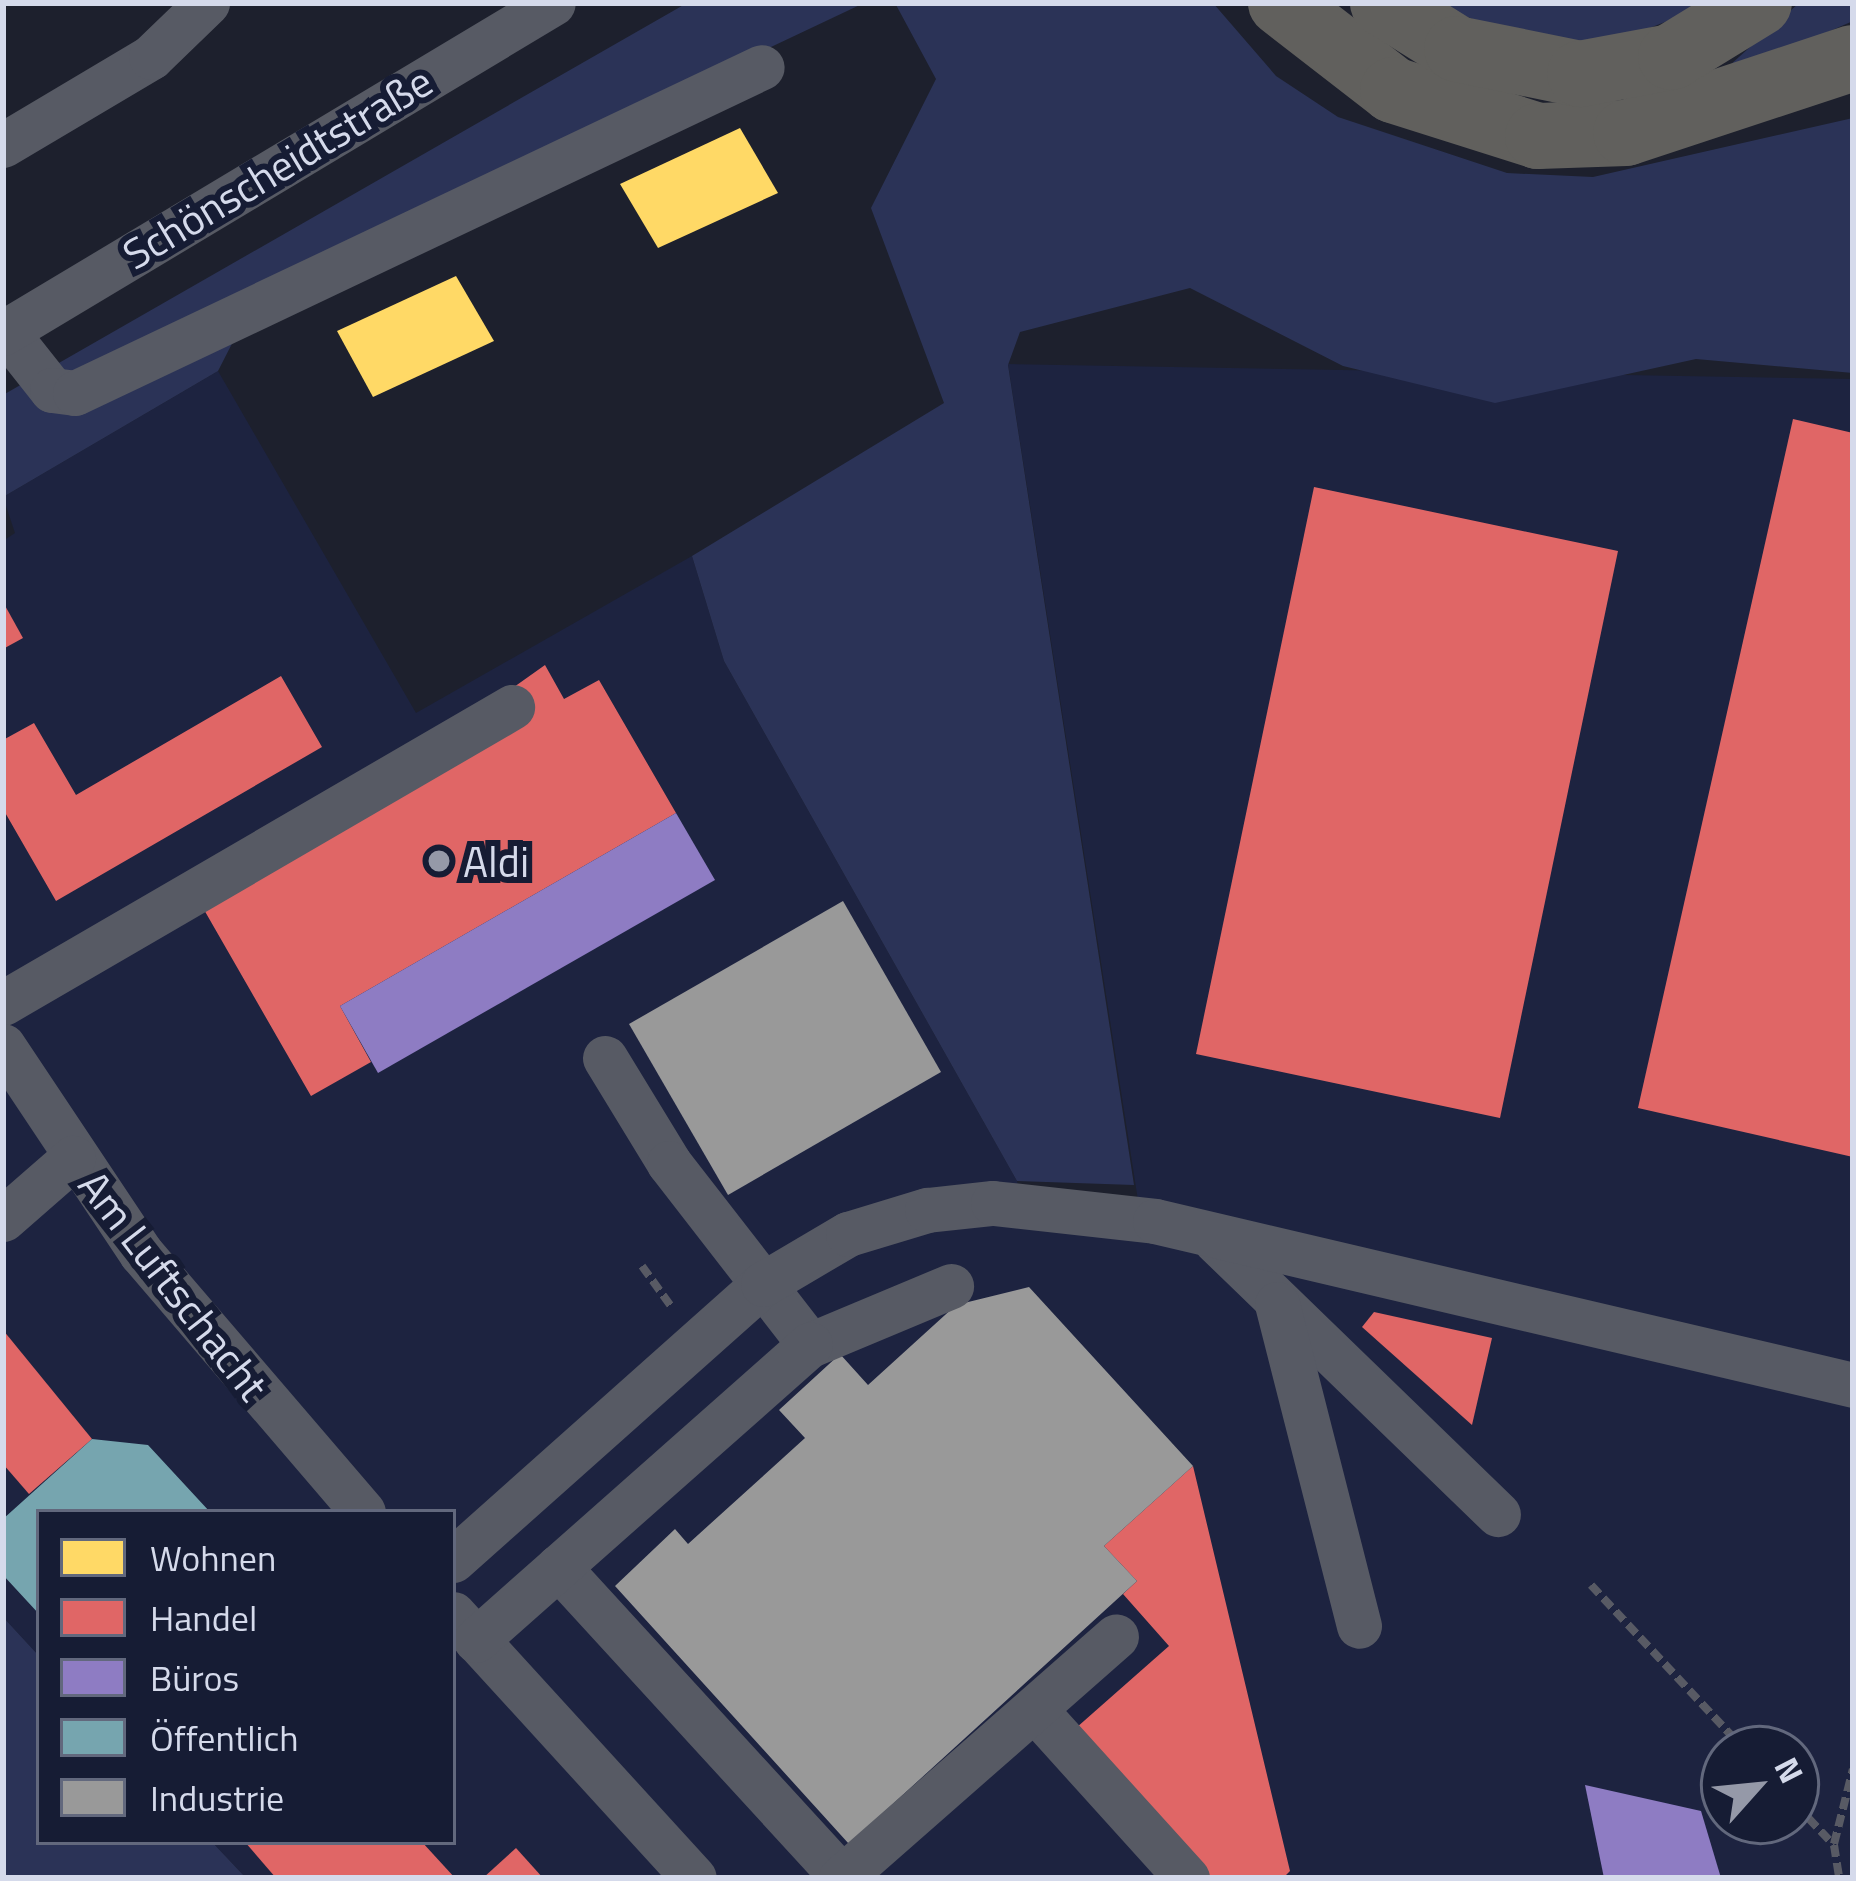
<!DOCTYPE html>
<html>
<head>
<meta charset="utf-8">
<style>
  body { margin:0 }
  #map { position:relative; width:1856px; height:1881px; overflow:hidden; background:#1d202d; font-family:"Titillium Web",sans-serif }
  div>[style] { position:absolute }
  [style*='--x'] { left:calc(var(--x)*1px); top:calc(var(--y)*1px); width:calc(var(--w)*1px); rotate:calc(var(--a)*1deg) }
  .built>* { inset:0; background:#1d2340 }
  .green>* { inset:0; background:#2b3357 }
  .homes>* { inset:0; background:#ffd966 }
  .shops>* { inset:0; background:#e06666 }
  .offices>* { inset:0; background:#8e7cc3 }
  .public>* { inset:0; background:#76a5af }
  .industry>* { inset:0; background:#999 }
  .path>* { height:8px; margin-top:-4px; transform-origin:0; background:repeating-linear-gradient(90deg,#585a64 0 12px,transparent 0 18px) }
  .minor>* { height:45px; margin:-22.5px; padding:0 22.5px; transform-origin:22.5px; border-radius:22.5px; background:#575a64 }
  .highway>* { height:66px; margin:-33px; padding:0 33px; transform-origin:33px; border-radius:33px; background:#61605d }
  .dots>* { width:33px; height:33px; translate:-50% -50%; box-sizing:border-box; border:6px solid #161c34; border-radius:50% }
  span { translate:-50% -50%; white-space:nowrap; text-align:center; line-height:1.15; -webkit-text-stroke:12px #161c34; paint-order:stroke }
  .street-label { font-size:42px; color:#d5daeb }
  .poi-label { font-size:42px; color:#d5daeb }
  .left { translate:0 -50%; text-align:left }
  .frame { position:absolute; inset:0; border:6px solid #d5daeb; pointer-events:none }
  .legend { position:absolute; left:36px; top:1509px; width:420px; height:336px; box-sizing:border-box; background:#161c34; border:3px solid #62687d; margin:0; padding:15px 21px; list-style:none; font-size:36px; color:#d5daeb }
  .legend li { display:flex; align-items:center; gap:24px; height:60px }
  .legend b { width:60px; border:3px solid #62687d }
  .north { position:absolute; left:1700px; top:1725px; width:120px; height:120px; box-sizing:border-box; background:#161c34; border:3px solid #62687d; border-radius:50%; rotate:63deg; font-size:33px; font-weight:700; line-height:48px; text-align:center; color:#d5daeb }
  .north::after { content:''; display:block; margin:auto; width:42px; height:54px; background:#9599a8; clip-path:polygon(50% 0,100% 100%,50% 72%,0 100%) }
</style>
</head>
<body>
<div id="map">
  <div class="built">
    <i style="clip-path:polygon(evenodd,1008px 364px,1853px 379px,1853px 1878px,246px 1878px,212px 1842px,453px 1842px,453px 1512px,39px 1512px,39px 1656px,3px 1617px,3px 541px,15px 533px,3px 497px,218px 371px,416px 713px,692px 556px,724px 661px,1017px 1181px,1022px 1213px,1142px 1226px,1008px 364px,1724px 1749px,1796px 1749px,1796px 1821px,1724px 1821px,1724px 1749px)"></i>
  </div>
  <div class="green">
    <i style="clip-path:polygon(687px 3px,864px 3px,260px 289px,218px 371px,3px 497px,3px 395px)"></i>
    <i style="clip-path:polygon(895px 3px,1213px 3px,1276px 76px,1338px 117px,1507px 173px,1593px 177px,1853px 118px,1853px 373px,1696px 359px,1495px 403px,1343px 366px,1190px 288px,1020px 332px,1008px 365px,1134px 1185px,1017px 1181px,724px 661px,692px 556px,944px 403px,871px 208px,936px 79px)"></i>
    <i style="clip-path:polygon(1431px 3px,1713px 3px,1609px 44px,1535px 43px)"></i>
    <i style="clip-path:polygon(1799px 3px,1853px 3px,1853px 21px,1709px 84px)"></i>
    <i style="clip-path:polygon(3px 1617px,39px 1656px,39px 1842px,212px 1842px,246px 1878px,3px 1878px)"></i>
  </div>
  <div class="homes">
    <i style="clip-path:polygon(740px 128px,778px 193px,658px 248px,620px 184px)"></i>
    <i style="clip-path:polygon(456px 276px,494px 341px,373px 397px,337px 331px)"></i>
  </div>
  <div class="shops">
    <i style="clip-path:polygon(1793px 419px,1853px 433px,1853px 1157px,1638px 1108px)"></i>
    <i style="clip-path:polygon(1314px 487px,1618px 551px,1500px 1118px,1196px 1054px)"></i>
    <i style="clip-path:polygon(3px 602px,23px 638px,3px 649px)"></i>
    <i style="clip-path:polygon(545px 665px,564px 699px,599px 680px,676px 813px,340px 1006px,371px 1062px,311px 1096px,203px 908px)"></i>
    <i style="clip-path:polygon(281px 676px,322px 747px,56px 901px,3px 809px,3px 740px,34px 723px,76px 795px)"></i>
    <i style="clip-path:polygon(1374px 1312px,1492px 1338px,1472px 1425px,1362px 1327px)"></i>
    <i style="clip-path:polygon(3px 1330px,92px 1439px,29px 1494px,3px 1464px)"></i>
    <i style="clip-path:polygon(1193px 1466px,1290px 1871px,1283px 1878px,1209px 1878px,1076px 1728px,1169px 1646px,1123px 1594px,1137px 1581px,1104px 1546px)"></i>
    <i style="clip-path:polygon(245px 1842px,422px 1842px,455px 1878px,276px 1878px)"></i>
    <i style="clip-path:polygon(516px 1848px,543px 1878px,483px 1878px)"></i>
  </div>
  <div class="offices">
    <i style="clip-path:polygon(676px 813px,715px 880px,378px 1073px,340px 1006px)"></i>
    <i style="clip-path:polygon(1585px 1785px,1701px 1811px,1721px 1878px,1604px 1878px)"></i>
  </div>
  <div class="public">
    <i style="clip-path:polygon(92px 1439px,148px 1445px,210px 1512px,39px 1512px,39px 1614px,3px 1575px,3px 1519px)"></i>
  </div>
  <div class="industry">
    <i style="clip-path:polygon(843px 901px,941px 1072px,728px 1195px,629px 1024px)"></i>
    <i style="clip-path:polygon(1029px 1287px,1193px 1466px,1104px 1546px,1137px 1581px,849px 1844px,615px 1586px,675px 1529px,688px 1544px,805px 1438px,779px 1410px,840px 1354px,868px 1385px,956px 1305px)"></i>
  </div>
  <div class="path">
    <i style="--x:642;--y:1266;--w:53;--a:54.2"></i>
    <i style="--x:1591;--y:1585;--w:224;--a:47"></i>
    <i style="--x:1796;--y:1805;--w:55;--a:46.5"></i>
    <i style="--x:1834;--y:1845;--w:33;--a:81"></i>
    <i style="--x:1834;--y:1844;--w:77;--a:-75.8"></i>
  </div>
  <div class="minor">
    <i style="--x:3;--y:145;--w:172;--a:-30.7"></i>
    <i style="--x:151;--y:57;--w:78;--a:-44"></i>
    <i style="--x:6;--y:332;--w:74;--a:51.6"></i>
    <i style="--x:52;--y:390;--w:23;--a:7"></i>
    <i style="--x:75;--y:393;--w:760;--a:-25.39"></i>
    <i style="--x:3;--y:333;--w:641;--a:-30.96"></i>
    <i style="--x:3;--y:1003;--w:589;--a:-30.18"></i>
    <i style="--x:3;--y:1046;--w:249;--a:56.3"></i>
    <i style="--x:141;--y:1253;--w:341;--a:49.4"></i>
    <i style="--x:605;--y:1058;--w:123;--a:58.6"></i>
    <i style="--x:669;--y:1163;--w:230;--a:52.2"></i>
    <i style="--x:810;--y:1345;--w:153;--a:-22.7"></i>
    <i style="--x:3;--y:1219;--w:93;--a:-41.1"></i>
    <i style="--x:1215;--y:1240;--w:394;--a:44.1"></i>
    <i style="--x:1277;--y:1304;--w:332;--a:75.7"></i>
    <i style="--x:453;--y:1560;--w:415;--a:-41.7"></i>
    <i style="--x:763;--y:1284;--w:99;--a:-30.5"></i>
    <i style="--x:848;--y:1234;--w:83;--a:-16.9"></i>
    <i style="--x:927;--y:1210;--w:66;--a:-6.1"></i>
    <i style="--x:993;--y:1203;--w:163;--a:6.3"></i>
    <i style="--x:1155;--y:1221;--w:717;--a:13.22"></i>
    <i style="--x:558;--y:1567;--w:420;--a:47.5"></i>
    <i style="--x:453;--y:1614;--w:357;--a:47.6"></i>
    <i style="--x:476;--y:1640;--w:446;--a:-41.5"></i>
    <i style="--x:1035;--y:1710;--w:227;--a:47.9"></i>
    <i style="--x:841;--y:1878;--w:366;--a:-41.3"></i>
  </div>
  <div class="highway">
    <i style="--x:1281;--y:3;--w:142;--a:37.8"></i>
    <i style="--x:1393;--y:90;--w:152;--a:17.6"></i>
    <i style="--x:1538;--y:136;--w:88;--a:-2"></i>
    <i style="--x:1626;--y:133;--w:239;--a:-18.3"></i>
    <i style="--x:1383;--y:3;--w:87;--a:31.9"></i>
    <i style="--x:1457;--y:49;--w:126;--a:11.5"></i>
    <i style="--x:1580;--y:74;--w:93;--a:-10.6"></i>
    <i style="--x:1671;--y:57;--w:103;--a:-31.5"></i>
  </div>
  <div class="dots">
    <i style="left:439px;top:861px;background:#9599a8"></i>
  </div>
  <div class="street-label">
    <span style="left:277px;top:167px;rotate:-31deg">Schönscheidtstraße</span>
    <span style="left:174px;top:1285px;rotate:52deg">Am Luftschacht</span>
  </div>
  <div class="poi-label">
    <span class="left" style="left:463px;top:861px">Aldi</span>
  </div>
  <div class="frame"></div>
  <ul class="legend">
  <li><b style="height:33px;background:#ffd966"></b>Wohnen</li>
  <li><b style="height:33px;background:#e06666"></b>Handel</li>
  <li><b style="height:33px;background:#8e7cc3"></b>Büros</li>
  <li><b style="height:33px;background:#76a5af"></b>Öffentlich</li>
  <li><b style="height:33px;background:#999"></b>Industrie</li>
  </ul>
  <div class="north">N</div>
</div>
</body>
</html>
